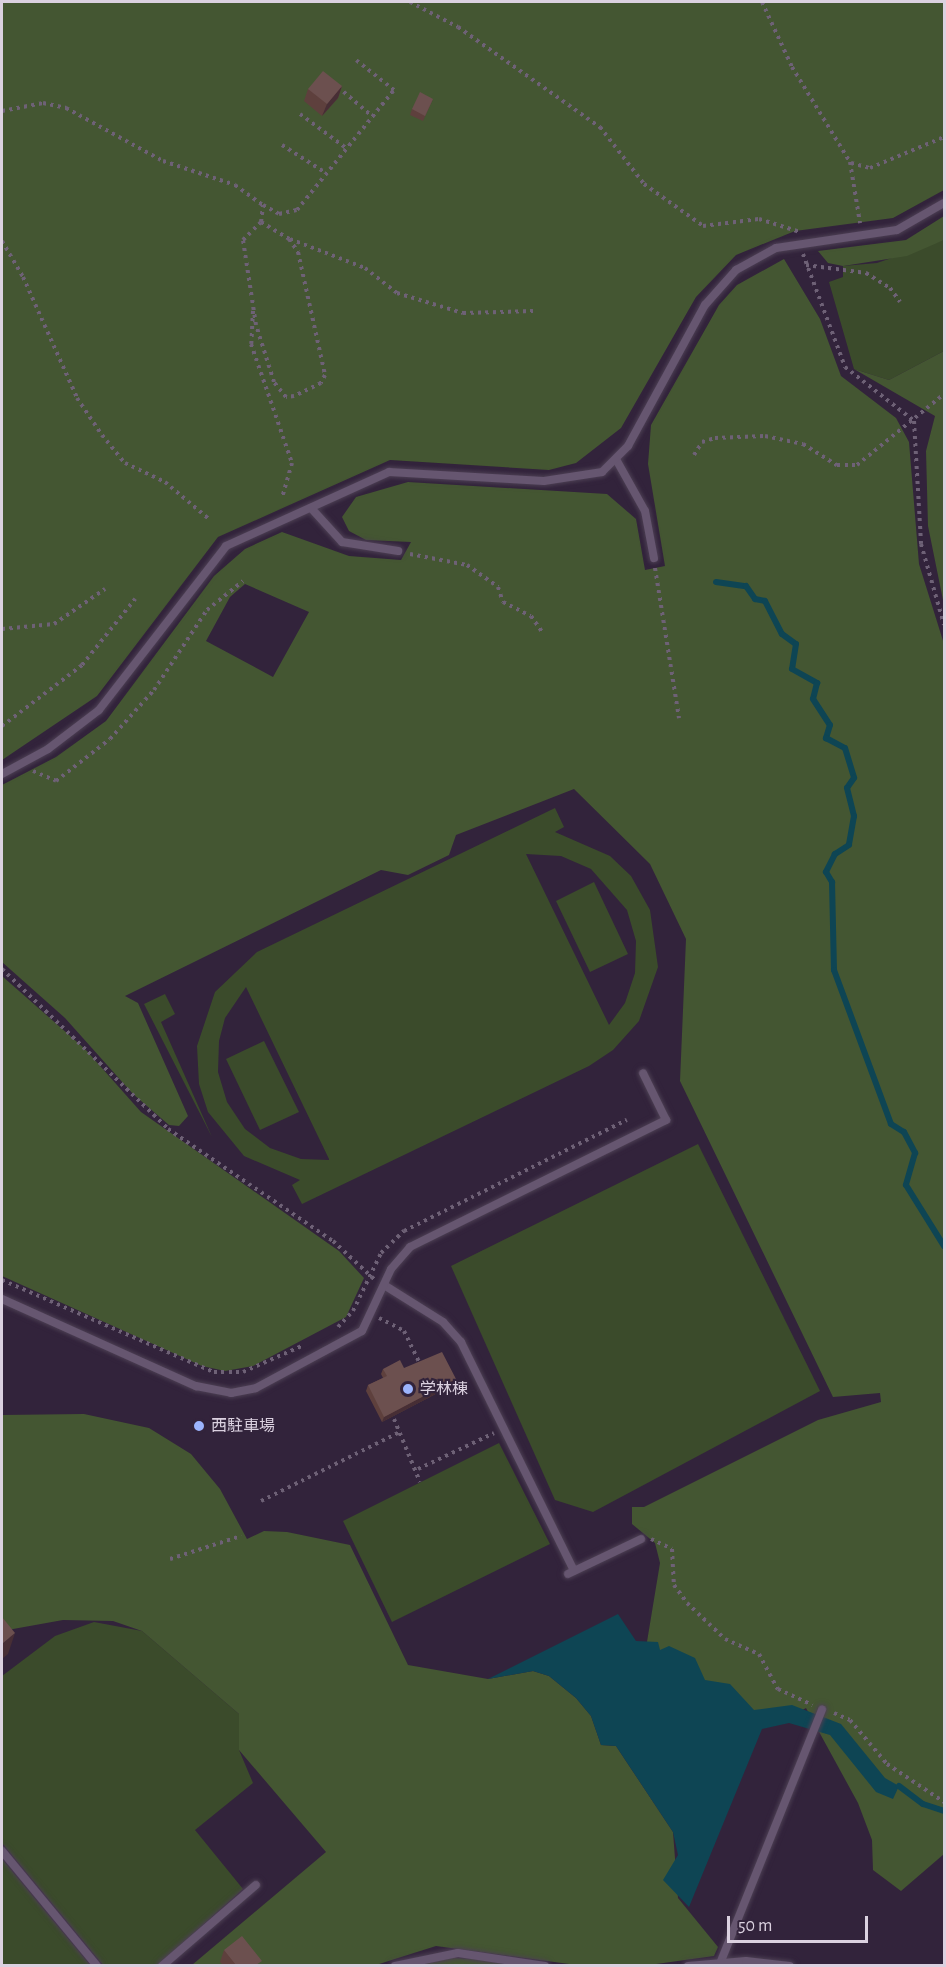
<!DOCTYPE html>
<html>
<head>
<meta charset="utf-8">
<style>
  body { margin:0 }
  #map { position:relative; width:946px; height:1967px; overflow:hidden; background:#32233b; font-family:"Alegreya Sans","Noto Sans JP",sans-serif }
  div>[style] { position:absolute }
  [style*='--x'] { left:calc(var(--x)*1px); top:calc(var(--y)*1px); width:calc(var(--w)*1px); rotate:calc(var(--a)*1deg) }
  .green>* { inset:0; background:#3b4b2b }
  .forest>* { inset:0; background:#445632 }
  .water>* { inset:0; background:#0e4554 }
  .stream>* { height:6px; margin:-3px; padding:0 3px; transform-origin:3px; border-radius:3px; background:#0e4554 }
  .path>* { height:4px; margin-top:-2px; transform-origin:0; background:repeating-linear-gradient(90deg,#6e6176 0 3px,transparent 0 7.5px) }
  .roads { filter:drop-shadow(0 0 2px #4c3f53) drop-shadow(0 0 2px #4c3f53) }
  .lane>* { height:8px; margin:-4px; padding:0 4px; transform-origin:4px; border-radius:4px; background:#665670 }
  .wall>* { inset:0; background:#5e403d }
  .shaded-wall>* { inset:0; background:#472e35 }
  .building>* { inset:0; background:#6c504f }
  .dots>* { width:16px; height:16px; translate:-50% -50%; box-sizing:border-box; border:3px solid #32233b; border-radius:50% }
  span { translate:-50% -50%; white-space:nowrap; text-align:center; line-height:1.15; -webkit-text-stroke:4.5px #32233b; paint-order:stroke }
  .poi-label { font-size:16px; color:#dbd1e0 }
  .left { translate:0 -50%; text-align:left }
  .frame { position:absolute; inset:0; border:3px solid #dbd1e0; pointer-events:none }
  .scale { position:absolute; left:727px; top:1916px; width:141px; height:27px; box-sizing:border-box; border:3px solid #dbd1e0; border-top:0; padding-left:8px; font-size:18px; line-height:21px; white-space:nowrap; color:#dbd1e0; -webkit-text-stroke:4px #32233b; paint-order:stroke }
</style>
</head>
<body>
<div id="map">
  <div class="green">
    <i style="clip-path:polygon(944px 240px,944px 351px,889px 380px,854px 369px,829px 282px,843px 277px,843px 266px,877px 263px)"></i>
    <i style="clip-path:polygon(evenodd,555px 808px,564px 827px,555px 832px,610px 856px,631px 876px,650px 910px,658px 967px,639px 1021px,613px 1050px,589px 1066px,302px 1204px,292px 1185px,300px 1180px,244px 1156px,208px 1112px,199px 1084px,197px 1046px,215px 992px,257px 952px,555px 808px,526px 854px,561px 856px,591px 869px,627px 910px,636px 941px,635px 973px,625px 1003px,609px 1025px,526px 854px,555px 808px,246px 987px,329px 1159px,329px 1160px,301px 1159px,270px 1148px,245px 1129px,227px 1102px,218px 1072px,219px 1041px,225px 1018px,246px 987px)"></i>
    <i style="clip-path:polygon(594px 882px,628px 954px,590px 972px,556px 901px)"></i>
    <i style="clip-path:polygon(165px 994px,175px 1014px,161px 1022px,212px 1137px,144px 1004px)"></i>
    <i style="clip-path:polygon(264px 1041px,299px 1112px,260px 1130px,226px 1059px)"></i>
    <i style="clip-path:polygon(698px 1144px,820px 1391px,593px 1512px,555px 1500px,451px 1266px)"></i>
    <i style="clip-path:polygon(499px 1443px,550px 1544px,392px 1622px,343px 1521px)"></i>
    <i style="clip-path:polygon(94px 1622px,142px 1631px,239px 1714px,239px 1750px,253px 1783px,195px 1830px,243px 1889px,158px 1965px,103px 1965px,2px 1843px,2px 1676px,55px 1636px)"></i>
    <i style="clip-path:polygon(2px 1859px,90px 1965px,2px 1965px)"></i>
  </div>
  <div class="forest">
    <i style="clip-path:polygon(2px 2px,944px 2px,944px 190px,893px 218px,795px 231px,736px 255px,696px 297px,621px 428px,576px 463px,549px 470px,390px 460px,218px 537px,97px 696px,2px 760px)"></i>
    <i style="clip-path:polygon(944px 216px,944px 240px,907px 256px,843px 266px,828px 263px,818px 251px,906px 240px)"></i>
    <i style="clip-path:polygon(evenodd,784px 259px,820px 319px,841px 376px,896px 418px,909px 442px,919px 564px,944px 644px,944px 1854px,901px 1891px,873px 1870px,872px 1840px,858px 1803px,806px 1708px,777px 1724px,644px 1660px,660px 1563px,655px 1543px,632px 1524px,632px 1507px,644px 1507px,818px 1420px,881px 1402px,880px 1393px,833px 1397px,680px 1081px,686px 939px,650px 864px,574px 789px,456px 835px,449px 855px,408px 875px,381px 870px,125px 996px,138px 1003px,188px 1116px,179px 1126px,169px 1125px,133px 1094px,65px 1018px,2px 962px,2px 785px,56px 757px,106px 721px,214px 576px,245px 549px,282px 532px,349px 556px,401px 560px,411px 542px,366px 540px,349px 531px,342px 517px,356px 497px,408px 482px,607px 494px,636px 519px,645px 570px,665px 566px,648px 464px,651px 425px,719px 305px,737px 285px,784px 259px,245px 584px,309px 612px,273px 677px,206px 641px,230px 597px,245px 584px)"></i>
    <i style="clip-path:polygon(944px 351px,944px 605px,928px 526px,926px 451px,935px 416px,854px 369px,889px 380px)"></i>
    <i style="clip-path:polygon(2px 976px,85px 1049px,141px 1112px,339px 1251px,364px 1278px,346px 1317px,253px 1366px,225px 1371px,202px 1366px,2px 1276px)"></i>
    <i style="clip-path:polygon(84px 1414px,149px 1428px,191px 1454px,220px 1489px,247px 1539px,264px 1531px,287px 1532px,350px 1545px,408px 1665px,488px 1679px,533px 1671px,549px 1676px,576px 1698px,591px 1716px,601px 1745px,616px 1746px,673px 1832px,678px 1898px,718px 1947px,714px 1956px,649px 1965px,584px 1966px,436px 1946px,376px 1965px,192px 1965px,326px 1852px,239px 1750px,239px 1714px,142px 1631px,113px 1621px,63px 1620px,2px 1631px,2px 1415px)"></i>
    <i style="clip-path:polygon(452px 1958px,476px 1959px,513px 1965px,411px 1966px)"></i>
  </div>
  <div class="water">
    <i style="clip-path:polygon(618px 1614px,636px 1641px,658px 1642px,660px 1650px,669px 1646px,695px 1658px,705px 1680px,730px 1684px,754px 1710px,792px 1705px,841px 1724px,885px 1778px,899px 1786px,893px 1799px,876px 1792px,830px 1735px,789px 1723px,762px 1729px,689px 1907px,663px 1880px,678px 1855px,673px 1832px,616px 1746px,601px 1745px,591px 1716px,576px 1698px,549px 1676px,533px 1671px,488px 1679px)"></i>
  </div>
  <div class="stream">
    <i style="--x:716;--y:582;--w:30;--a:8"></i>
    <i style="--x:746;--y:586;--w:16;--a:55"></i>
    <i style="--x:755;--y:599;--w:10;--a:11"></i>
    <i style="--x:765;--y:601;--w:37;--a:63"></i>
    <i style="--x:782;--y:634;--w:17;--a:36"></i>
    <i style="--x:796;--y:644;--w:25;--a:99"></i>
    <i style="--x:792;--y:669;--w:29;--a:29"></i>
    <i style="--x:817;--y:683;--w:16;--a:104"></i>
    <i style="--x:813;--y:699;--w:31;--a:57"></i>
    <i style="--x:830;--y:725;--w:14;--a:107"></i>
    <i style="--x:826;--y:738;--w:21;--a:28"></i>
    <i style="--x:845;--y:748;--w:31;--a:73"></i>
    <i style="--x:854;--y:778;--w:12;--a:125"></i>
    <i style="--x:847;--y:788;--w:29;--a:76"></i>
    <i style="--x:854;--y:816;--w:29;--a:100"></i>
    <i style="--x:849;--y:845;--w:17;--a:147"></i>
    <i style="--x:835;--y:854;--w:20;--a:117"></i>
    <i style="--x:826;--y:872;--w:12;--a:59"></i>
    <i style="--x:832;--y:882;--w:88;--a:88.7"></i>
    <i style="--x:834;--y:970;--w:164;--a:69.7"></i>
    <i style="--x:891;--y:1124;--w:15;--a:32"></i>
    <i style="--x:904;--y:1132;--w:24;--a:62"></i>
    <i style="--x:915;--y:1153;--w:33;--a:106"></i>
    <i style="--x:906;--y:1185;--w:72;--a:58.1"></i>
    <i style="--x:899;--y:1786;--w:30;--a:37"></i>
    <i style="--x:923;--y:1804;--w:22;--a:18"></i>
  </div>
  <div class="path">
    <i style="--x:410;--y:2;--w:54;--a:27.5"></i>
    <i style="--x:458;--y:27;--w:174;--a:35.2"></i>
    <i style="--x:600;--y:127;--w:72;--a:52.3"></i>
    <i style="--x:644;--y:184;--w:72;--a:35.4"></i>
    <i style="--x:703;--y:226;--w:56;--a:-7.1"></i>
    <i style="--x:759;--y:219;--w:43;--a:17.6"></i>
    <i style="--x:762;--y:2;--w:72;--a:65.2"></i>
    <i style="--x:792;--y:67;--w:111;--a:58.6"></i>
    <i style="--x:850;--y:162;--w:62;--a:80.7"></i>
    <i style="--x:338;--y:87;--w:45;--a:40.5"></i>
    <i style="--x:2;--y:111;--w:42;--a:-11"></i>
    <i style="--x:43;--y:103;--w:24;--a:12"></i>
    <i style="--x:66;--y:108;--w:111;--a:28.7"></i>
    <i style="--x:163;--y:161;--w:76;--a:18.4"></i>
    <i style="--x:235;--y:185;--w:34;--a:36"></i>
    <i style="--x:300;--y:114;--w:57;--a:36.5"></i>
    <i style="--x:282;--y:145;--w:52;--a:32.5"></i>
    <i style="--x:851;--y:163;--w:20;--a:15"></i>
    <i style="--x:870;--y:168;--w:80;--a:-22.7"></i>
    <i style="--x:261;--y:222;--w:33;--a:31"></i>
    <i style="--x:289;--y:239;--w:16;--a:55"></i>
    <i style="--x:298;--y:252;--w:126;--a:77.6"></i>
    <i style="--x:325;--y:375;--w:9;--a:117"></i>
    <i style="--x:321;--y:383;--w:30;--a:154"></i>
    <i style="--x:294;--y:396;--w:8;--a:173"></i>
    <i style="--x:286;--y:397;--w:19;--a:-129"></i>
    <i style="--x:274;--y:382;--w:60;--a:-107.5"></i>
    <i style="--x:256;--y:325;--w:86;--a:-98.7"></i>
    <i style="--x:243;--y:240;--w:25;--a:-45"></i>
    <i style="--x:261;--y:222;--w:17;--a:-83"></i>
    <i style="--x:263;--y:205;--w:18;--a:29"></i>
    <i style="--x:279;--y:214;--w:18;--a:-13"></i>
    <i style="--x:297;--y:210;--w:154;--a:-51.1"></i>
    <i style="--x:394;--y:90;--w:48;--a:-141.7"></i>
    <i style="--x:290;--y:239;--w:80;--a:21.1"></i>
    <i style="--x:365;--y:268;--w:41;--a:38"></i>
    <i style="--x:397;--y:293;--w:69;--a:16.9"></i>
    <i style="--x:463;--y:313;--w:70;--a:-1.6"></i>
    <i style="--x:2;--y:241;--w:42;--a:59.7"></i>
    <i style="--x:23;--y:277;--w:133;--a:65.9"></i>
    <i style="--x:77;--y:398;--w:45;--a:56"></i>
    <i style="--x:102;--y:435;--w:36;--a:51"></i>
    <i style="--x:125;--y:463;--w:44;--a:25.4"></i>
    <i style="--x:165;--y:482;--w:57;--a:40.1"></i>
    <i style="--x:803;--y:254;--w:121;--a:69.6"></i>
    <i style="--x:845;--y:367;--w:88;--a:38"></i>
    <i style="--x:914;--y:421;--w:123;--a:86.7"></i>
    <i style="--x:921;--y:544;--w:84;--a:74.1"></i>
    <i style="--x:806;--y:265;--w:61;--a:7.6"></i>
    <i style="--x:866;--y:273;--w:28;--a:32"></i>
    <i style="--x:890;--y:288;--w:17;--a:54"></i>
    <i style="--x:253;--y:311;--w:33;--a:93"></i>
    <i style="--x:251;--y:344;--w:126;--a:71"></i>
    <i style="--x:292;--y:463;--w:37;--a:106"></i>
    <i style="--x:694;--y:455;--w:15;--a:-58"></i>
    <i style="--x:702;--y:442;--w:14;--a:-17"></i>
    <i style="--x:715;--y:438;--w:50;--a:-2.3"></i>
    <i style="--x:765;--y:436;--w:39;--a:12"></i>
    <i style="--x:803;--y:444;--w:40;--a:32"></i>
    <i style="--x:837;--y:465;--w:20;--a:0"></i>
    <i style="--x:857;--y:465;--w:112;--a:-39.2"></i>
    <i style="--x:410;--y:554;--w:58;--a:10.9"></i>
    <i style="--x:467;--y:565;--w:38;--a:35"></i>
    <i style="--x:498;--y:587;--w:16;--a:72"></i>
    <i style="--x:503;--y:602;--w:31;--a:27"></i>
    <i style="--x:531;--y:616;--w:19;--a:55"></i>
    <i style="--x:655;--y:568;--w:152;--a:80.9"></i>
    <i style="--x:2;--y:629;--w:52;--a:-5.5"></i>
    <i style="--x:54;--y:624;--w:62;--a:-34.5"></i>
    <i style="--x:2;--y:726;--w:101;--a:-37.3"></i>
    <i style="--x:82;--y:665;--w:85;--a:-51.2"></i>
    <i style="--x:33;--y:771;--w:25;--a:23"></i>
    <i style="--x:56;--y:781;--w:68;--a:-37.9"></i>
    <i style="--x:110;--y:739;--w:66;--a:-48.1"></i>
    <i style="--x:154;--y:690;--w:96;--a:-56.5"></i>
    <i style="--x:207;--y:610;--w:46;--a:-38.9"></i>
    <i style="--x:2;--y:969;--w:231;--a:43.9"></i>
    <i style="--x:168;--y:1129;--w:199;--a:34.2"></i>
    <i style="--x:333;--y:1241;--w:57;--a:42.9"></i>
    <i style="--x:2;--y:1280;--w:231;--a:23.5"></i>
    <i style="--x:214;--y:1372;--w:29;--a:0"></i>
    <i style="--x:243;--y:1372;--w:64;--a:-23.8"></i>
    <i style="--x:379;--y:1318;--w:28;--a:27"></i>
    <i style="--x:404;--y:1331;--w:34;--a:64"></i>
    <i style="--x:338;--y:1327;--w:22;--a:-47"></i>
    <i style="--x:353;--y:1311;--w:64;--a:-64.2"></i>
    <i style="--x:381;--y:1253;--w:32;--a:-44"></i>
    <i style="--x:404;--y:1231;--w:249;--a:-26.5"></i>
    <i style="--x:394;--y:1419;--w:68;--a:67.6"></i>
    <i style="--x:418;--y:1469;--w:84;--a:-25.3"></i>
    <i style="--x:261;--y:1501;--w:155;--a:-26.4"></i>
    <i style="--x:651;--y:1539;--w:23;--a:25"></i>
    <i style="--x:672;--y:1549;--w:36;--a:87"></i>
    <i style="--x:674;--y:1585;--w:22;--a:54"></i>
    <i style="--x:687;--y:1603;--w:52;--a:43.5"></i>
    <i style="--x:725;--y:1639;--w:37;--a:24"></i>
    <i style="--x:759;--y:1654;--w:40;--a:62"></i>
    <i style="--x:778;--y:1689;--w:38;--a:25"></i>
    <i style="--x:170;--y:1559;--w:75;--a:-17.9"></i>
    <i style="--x:834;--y:1713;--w:17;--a:24"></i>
    <i style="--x:850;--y:1720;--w:57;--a:49.9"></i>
    <i style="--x:887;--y:1764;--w:69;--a:33.7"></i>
  </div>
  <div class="roads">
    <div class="lane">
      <i style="--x:617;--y:461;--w:57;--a:60.8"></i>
      <i style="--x:645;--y:511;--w:48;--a:79.2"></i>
      <i style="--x:311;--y:508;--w:46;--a:47.6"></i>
      <i style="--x:342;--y:542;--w:57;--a:9.1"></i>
      <i style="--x:2;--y:774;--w:52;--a:-28.5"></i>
      <i style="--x:48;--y:749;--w:64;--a:-37.4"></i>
      <i style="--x:99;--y:710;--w:207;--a:-52.2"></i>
      <i style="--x:226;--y:546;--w:179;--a:-24.4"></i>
      <i style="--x:389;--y:472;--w:155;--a:3.3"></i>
      <i style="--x:544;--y:481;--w:59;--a:-8.8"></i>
      <i style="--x:602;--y:472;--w:37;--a:-45"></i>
      <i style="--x:628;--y:446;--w:161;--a:-61.4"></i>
      <i style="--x:705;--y:305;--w:47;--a:-48.5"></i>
      <i style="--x:736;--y:270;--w:46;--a:-28.8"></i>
      <i style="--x:776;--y:248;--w:122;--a:-8.5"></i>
      <i style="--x:897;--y:230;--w:54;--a:-29.9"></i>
      <i style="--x:384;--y:1285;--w:70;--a:32.1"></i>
      <i style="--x:443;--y:1322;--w:27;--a:48"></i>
      <i style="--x:461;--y:1342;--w:255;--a:63.7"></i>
      <i style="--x:2;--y:1299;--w:213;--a:24.2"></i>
      <i style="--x:196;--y:1386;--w:36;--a:11"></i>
      <i style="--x:231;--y:1393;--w:25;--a:-11"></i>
      <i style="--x:256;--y:1388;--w:120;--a:-28.3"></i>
      <i style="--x:362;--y:1331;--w:68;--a:-64.9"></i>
      <i style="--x:391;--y:1269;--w:29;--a:-49"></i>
      <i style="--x:410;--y:1247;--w:286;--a:-26.4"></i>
      <i style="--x:666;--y:1120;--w:52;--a:-116.1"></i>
      <i style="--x:568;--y:1574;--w:81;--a:-25.6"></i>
      <i style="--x:2;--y:1851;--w:149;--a:50.4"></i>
      <i style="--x:721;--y:1961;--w:271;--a:-68.1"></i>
      <i style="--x:162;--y:1966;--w:124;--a:-40.8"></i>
      <i style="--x:395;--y:1966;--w:64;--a:-11.7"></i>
      <i style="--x:458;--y:1953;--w:88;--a:8.5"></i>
      <i style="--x:688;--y:1966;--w:58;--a:-4.9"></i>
      <i style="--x:746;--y:1961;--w:44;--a:6.5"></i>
    </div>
  </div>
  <div class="wall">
    <i style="clip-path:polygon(342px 86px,338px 98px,322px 116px,304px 101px,308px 89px)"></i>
    <i style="clip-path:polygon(433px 99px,423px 121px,410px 115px,412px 109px)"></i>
    <i style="clip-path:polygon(404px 1368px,456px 1379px,453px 1385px,382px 1422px,366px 1391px,368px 1385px,383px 1378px,381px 1374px,383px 1369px)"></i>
    <i style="clip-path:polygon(224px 1950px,260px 1965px,223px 1965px,220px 1962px)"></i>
  </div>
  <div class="shaded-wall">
    <i style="clip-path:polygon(342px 86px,338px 98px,322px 116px,327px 104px)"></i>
    <i style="clip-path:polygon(456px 1379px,453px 1385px,382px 1422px,384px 1417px)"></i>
    <i style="clip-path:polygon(15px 1633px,8px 1654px,2px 1659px,2px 1644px)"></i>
  </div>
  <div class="building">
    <i style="clip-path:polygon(323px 71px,342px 86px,327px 104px,308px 89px)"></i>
    <i style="clip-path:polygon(420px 92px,433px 99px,425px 116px,412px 109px)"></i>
    <i style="clip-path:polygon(442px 1352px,456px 1379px,384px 1417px,368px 1385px,387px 1376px,383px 1369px,400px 1360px,404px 1368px)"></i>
    <i style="clip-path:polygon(2px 1617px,15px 1633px,2px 1644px)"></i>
    <i style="clip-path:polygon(242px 1936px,262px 1961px,256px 1965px,247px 1965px,246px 1964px,244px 1965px,236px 1965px,224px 1950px)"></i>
  </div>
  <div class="dots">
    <i style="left:408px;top:1389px;background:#9cb4fd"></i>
    <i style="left:199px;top:1426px;background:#9cb4fd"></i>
  </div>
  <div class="poi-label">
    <span class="left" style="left:420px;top:1389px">学林棟</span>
    <span class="left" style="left:211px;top:1426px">西駐車場</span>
  </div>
  <div class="frame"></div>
  <div class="scale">50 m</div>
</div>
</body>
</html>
